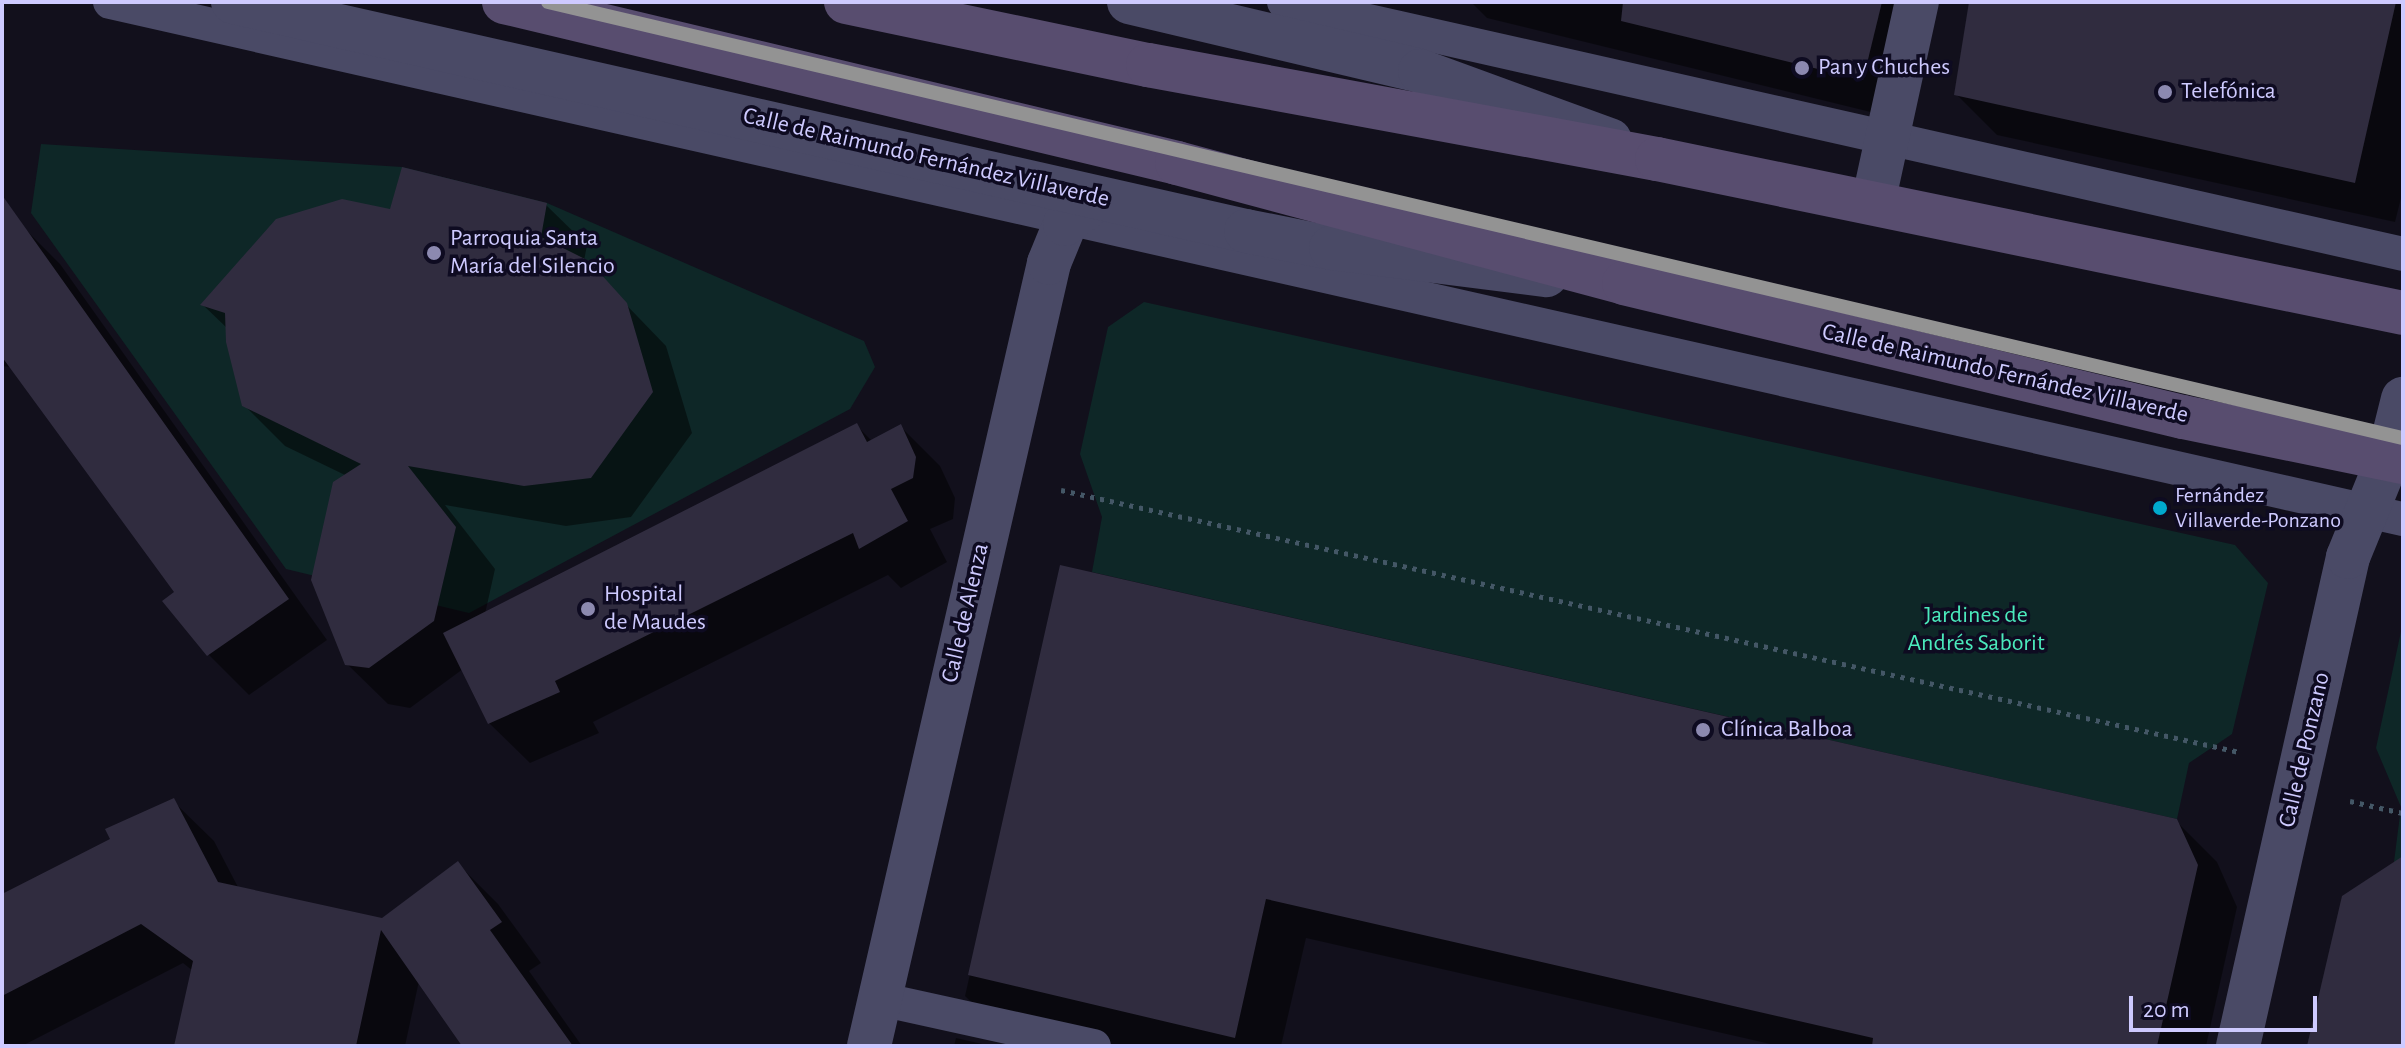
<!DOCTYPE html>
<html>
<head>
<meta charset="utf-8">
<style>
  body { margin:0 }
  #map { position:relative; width:2405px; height:1048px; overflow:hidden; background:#12101c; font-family:"Alegreya Sans",sans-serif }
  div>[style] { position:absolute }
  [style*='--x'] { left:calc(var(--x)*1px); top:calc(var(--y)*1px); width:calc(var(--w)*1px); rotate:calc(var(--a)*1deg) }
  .green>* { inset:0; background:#0e2727 }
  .shadow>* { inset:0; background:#0007 }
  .building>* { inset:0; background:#302c3f }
  .path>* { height:5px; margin-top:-2.5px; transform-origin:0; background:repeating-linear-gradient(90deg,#445766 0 4px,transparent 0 10px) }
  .service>* { height:34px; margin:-17px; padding:0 17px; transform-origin:17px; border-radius:17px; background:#4a4a66 }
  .minor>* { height:44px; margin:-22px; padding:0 22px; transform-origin:22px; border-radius:22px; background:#4a4a66 }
  .tertiary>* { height:44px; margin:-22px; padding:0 22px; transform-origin:22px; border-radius:22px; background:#4a4a66 }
  .primary>* { height:44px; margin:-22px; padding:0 22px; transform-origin:22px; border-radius:22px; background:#584d6f }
  .metro-1>* { height:14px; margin:-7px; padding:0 7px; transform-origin:7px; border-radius:7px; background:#939393 }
  .dots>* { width:22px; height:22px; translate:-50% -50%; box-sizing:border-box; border:4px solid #0e0b21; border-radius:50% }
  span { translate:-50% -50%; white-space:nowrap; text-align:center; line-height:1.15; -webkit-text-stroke:7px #0e0b21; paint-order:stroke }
  .bus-label { font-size:22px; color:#cecaff }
  .left { translate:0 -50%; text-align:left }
  .poi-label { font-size:24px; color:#cecaff }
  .street-label { font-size:24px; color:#cecaff }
  .park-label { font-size:24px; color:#4beabc }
  .frame { position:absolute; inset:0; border:4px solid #cecaff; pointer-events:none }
  .scale { position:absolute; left:2129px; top:996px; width:188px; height:36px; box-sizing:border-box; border:4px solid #cecaff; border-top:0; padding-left:10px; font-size:24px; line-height:28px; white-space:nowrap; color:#cecaff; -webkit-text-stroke:6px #0e0b21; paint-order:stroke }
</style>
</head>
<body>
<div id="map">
  <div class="green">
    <i style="clip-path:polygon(41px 144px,402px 167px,547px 203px,864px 341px,875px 367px,850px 409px,469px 613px,286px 569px,31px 213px)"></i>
    <i style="clip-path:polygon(1144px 302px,2235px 545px,2268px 583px,2232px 734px,2189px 763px,2177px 819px,1092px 572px,1102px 517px,1080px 454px,1108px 327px)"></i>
    <i style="clip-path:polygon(2403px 622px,2403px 864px,2394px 862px,2401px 807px,2376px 748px)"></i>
  </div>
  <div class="shadow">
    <i style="clip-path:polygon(1471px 2px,1931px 2px,1903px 120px,1487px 18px)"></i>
    <i style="clip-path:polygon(1971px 2px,2403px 2px,2403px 190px,2395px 222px,1997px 135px,1956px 94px)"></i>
    <i style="clip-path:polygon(546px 205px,587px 245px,584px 261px,666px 346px,692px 433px,631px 517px,566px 526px,445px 505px,495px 569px,485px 614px,857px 426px,872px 441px,900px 426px,940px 466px,955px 498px,953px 519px,930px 529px,947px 562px,901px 588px,888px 575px,593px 722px,599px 733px,530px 763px,489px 723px,463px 669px,410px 708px,388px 704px,347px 664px,347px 476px,285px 446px,244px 405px,228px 329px,203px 305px,391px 212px)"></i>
    <i style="clip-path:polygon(20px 224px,60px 264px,327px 640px,249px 695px,208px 654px,177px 593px,11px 367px,2px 366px,2px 236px)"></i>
    <i style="clip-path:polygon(1062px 567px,2176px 821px,2217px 862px,2237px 907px,2206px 1046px,1779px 1046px,1306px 938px,1281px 1046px,1049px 1046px,1006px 1036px,965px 996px)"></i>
    <i style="clip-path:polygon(173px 801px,214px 841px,239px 889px,383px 921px,458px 864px,498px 904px,541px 963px,529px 971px,582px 1046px,465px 1046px,419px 981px,405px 1046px,176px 1046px,193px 971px,183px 963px,22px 1046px,2px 1046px,2px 896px,112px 840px)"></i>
    <i style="clip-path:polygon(956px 1038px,991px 1046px,954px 1046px)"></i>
  </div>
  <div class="building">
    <i style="clip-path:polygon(1623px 2px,1882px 2px,1863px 80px,1621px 21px)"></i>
    <i style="clip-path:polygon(1969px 2px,2396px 2px,2355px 183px,1954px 95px)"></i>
    <i style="clip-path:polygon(402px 167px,547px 203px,541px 237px,589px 261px,627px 303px,653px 392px,591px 478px,524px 486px,408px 466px,456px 527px,434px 621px,369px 668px,345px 665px,311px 580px,333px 482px,361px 464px,242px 406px,226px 342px,225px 313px,200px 305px,276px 219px,342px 199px,390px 209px)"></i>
    <i style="clip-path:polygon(2px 195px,289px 599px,207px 656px,162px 601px,174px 592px,2px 357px)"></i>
    <i style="clip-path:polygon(857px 423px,867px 442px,901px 424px,916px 457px,913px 478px,891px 489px,908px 521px,859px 549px,853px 533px,555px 681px,560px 692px,488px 724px,443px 633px)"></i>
    <i style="clip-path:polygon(1060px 565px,2177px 819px,2198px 865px,2157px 1046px,1872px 1046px,1873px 1038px,1266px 899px,1235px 1038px,968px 975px)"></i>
    <i style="clip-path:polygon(174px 798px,218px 882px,382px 918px,458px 861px,502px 922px,490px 930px,573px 1046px,462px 1046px,381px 930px,356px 1046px,174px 1046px,193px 961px,141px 924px,2px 996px,2px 894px,110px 839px,105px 829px)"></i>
    <i style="clip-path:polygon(2403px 856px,2403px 1046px,2307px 1046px,2342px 896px)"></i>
  </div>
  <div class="path">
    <i style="--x:1061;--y:490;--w:1207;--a:12.54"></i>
    <i style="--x:2350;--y:801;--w:54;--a:12.8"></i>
  </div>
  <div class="service">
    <i style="--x:110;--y:2;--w:2351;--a:12.71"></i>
    <i style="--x:1284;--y:2;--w:1147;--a:12.69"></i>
    <i style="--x:880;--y:999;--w:219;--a:12.4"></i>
  </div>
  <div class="minor">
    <i style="--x:1873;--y:203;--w:206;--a:-77.7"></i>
    <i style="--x:869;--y:1046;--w:803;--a:-77.05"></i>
    <i style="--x:1049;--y:263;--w:42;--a:-67.7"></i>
    <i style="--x:1065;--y:224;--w:42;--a:-38.2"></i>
    <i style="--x:2238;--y:1046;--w:501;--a:-77.32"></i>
    <i style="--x:2348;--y:557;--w:106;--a:-67.8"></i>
    <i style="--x:2388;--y:459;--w:62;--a:-76"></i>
  </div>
  <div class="tertiary">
    <i style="--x:233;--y:2;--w:1039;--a:12.74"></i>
    <i style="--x:1246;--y:231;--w:87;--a:11.3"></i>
    <i style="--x:1331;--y:248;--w:217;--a:7.2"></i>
    <i style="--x:1129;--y:2;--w:299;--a:13.3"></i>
    <i style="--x:1420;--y:71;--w:202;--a:20"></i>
  </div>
  <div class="primary">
    <i style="--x:504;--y:2;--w:692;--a:13.45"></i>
    <i style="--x:1177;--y:163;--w:463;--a:15"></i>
    <i style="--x:1624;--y:283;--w:575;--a:13.48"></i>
    <i style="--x:2183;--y:417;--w:225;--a:11.6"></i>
    <i style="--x:846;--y:2;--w:309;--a:11.8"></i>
    <i style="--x:1148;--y:65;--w:518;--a:10.46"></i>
    <i style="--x:1657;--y:159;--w:762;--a:11.66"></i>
  </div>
  <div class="metro-1">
    <i style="--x:548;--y:2;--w:1906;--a:13.23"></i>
  </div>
  <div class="dots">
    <i style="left:1802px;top:68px;background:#8c89b0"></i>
    <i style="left:2165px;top:92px;background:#8c89b0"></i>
    <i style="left:434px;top:253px;background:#8c89b0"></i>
    <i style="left:2160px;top:508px;background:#00a9ce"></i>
    <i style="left:588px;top:609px;background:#8c89b0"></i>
    <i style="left:1703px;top:730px;background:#8c89b0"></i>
  </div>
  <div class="bus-label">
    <span class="left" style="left:2175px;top:508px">Fernández<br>Villaverde-Ponzano</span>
  </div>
  <div class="poi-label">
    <span class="left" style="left:1818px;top:68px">Pan y Chuches</span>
    <span class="left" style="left:2181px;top:92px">Telefónica</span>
    <span class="left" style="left:450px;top:253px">Parroquia Santa<br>María del Silencio</span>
    <span class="left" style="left:604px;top:609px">Hospital<br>de Maudes</span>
    <span class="left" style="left:1721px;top:730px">Clínica Balboa</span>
  </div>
  <div class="street-label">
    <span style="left:926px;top:158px;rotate:13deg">Calle de Raimundo Fernández Villaverde</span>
    <span style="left:2005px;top:374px;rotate:13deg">Calle de Raimundo Fernández Villaverde</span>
    <span style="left:966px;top:613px;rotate:-77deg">Calle de Alenza</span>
    <span style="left:2305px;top:750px;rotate:-77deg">Calle de Ponzano</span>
  </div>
  <div class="park-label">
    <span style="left:1976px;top:630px">Jardines de<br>Andrés Saborit</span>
  </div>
  <div class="frame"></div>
  <div class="scale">20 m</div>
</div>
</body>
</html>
